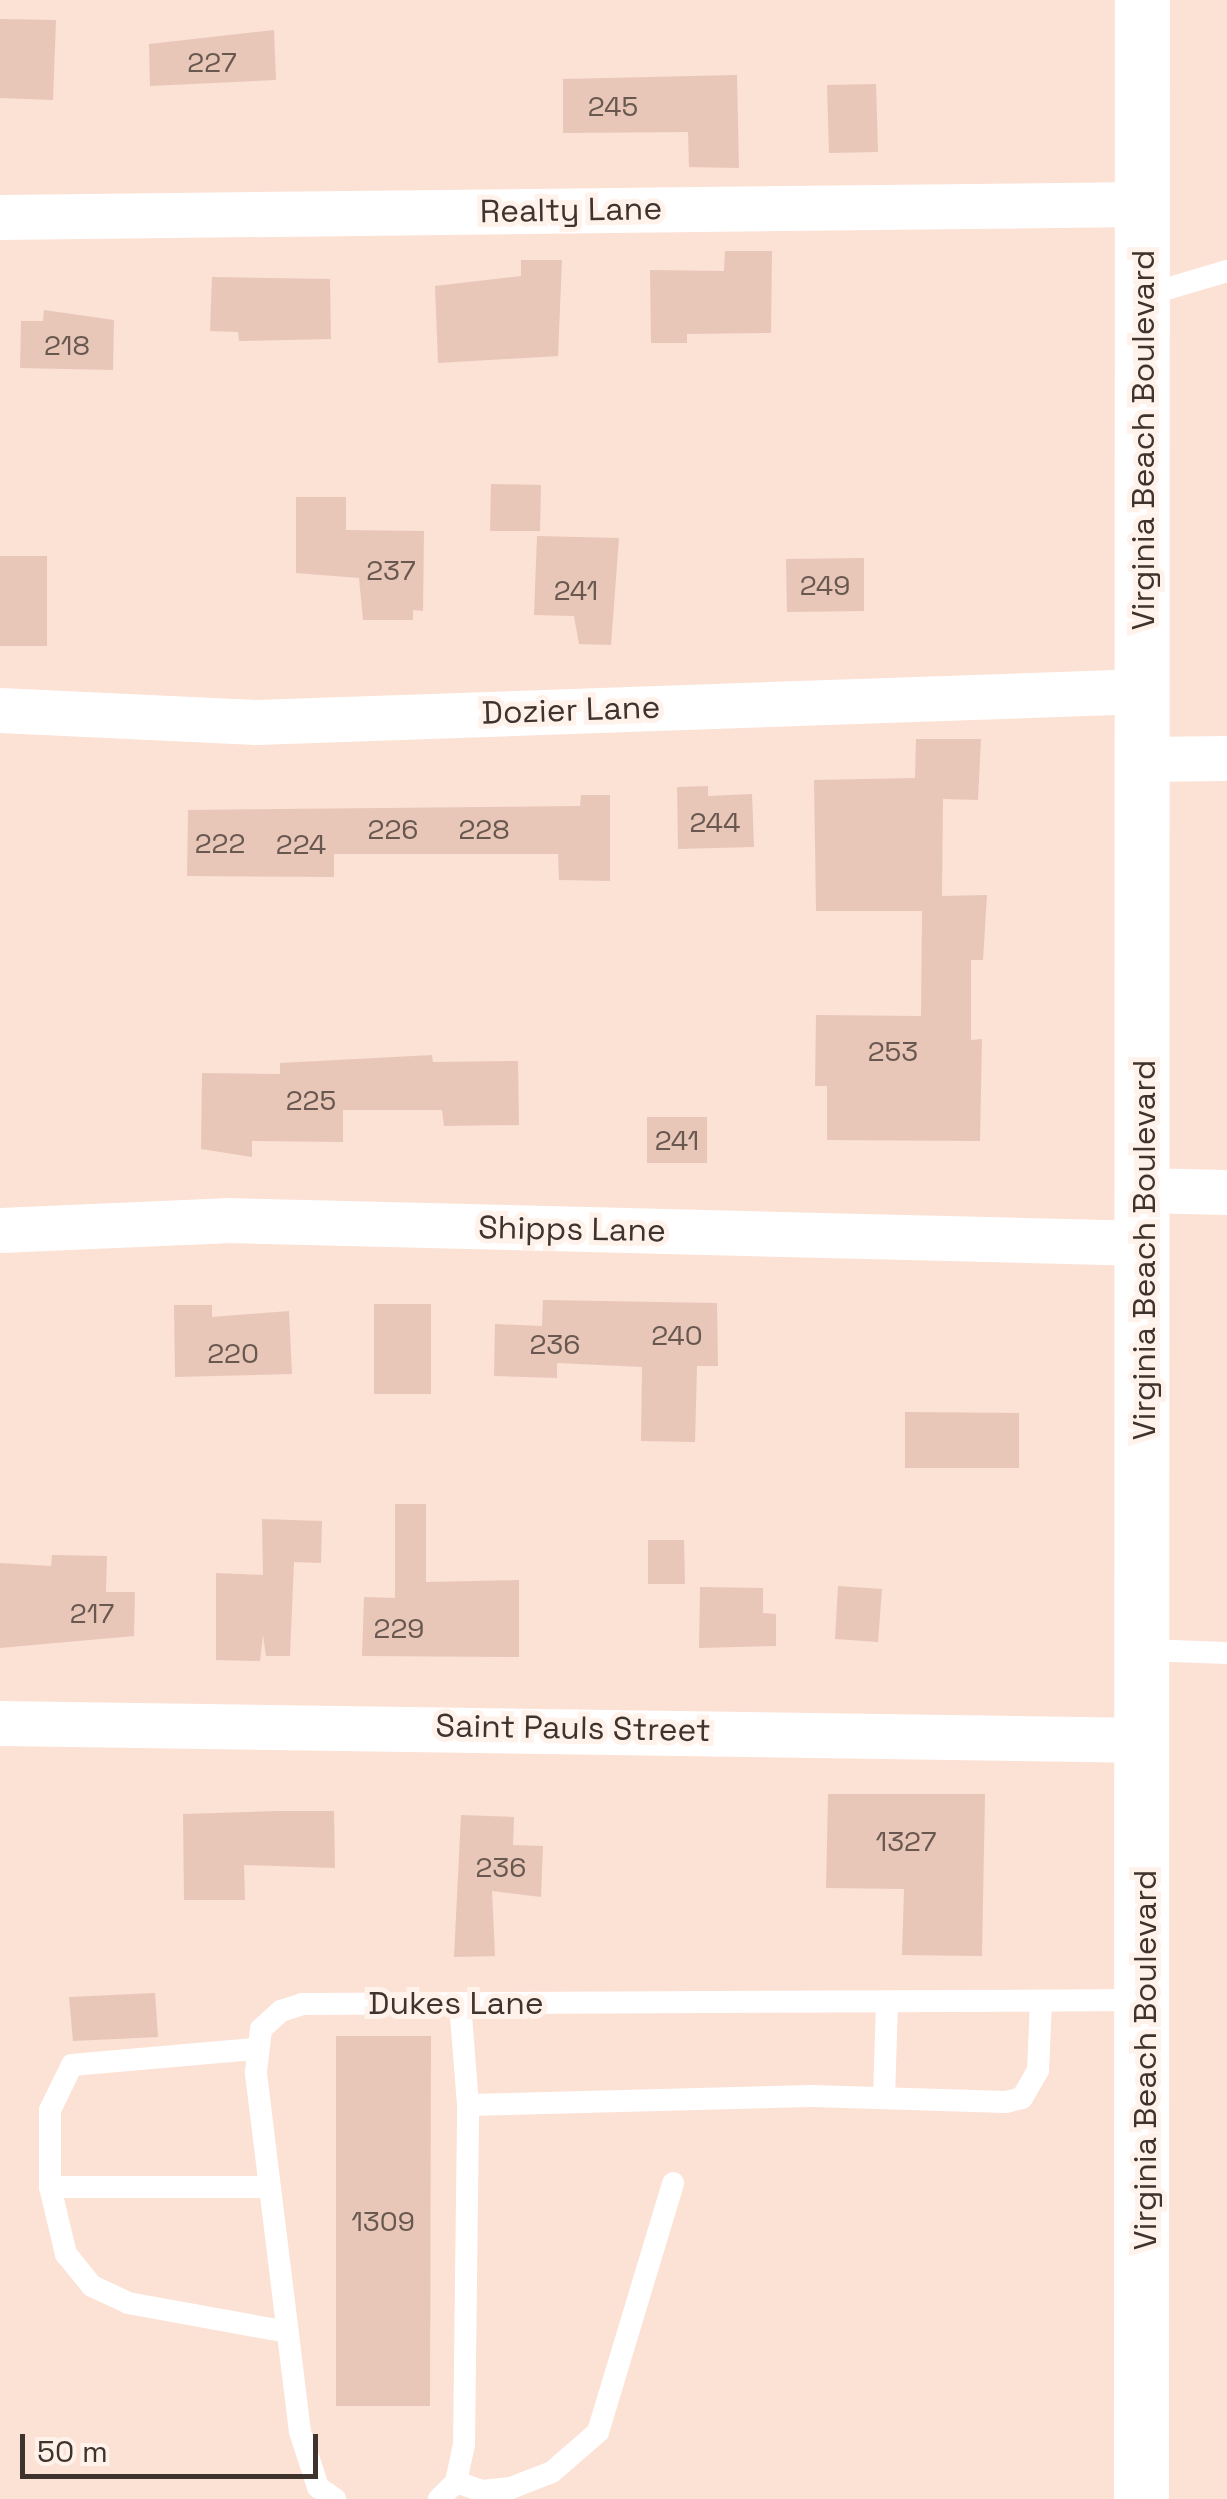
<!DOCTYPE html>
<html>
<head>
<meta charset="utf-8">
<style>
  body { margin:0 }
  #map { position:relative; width:1227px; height:2499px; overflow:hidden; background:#fce1d5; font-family:"Space Grotesk",sans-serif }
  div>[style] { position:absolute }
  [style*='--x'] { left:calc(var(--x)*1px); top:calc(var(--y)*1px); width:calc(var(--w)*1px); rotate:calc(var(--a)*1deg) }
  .building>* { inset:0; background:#e8c7b9 }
  .service>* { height:22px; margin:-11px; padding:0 11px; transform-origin:11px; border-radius:11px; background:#fff }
  .minor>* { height:45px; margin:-22.5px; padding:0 22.5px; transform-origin:22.5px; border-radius:22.5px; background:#fff }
  .primary>* { height:55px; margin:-27.5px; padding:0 27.5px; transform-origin:27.5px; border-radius:27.5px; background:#fff }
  span { translate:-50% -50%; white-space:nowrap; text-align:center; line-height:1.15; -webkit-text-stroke:10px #fff2eb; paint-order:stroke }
  .number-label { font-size:28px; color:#695850 }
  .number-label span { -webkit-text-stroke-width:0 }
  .street-label { font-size:32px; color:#3f332d }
  .scale { position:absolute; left:20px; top:2434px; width:298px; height:45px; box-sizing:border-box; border:5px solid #3f332d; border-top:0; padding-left:12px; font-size:30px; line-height:35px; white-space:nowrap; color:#3f332d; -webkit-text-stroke:8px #fff2eb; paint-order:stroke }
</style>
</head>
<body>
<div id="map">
  <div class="building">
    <i style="clip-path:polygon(0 19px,56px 20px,53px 100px,0 98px)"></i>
    <i style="clip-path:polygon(274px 30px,276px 80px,150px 86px,149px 44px)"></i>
    <i style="clip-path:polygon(737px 75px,739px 168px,689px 167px,688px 132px,563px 133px,563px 79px)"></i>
    <i style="clip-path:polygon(876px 84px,878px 152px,829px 153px,827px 85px)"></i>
    <i style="clip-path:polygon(725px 251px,772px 251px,771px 333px,687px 334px,687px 343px,651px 343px,650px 270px,724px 271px)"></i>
    <i style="clip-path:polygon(521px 260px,562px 260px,558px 356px,438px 363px,435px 286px,521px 276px)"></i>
    <i style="clip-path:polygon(212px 277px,330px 279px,331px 339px,239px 341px,238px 332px,210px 331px)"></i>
    <i style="clip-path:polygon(44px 310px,114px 320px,113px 370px,20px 368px,21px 321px,43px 321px)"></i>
    <i style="clip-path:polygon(491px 484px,541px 485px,540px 531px,490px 531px)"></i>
    <i style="clip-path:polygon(296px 497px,346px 497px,346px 530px,424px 531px,423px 611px,413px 610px,413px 620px,363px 620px,359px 578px,296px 573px)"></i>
    <i style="clip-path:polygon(537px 536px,619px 538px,611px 645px,579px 644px,574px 616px,534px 615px)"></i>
    <i style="clip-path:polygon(0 556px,47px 556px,47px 646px,0 646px)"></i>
    <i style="clip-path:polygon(864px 558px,864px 611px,787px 612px,786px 559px)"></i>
    <i style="clip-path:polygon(916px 739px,981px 739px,978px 800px,943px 799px,942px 896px,987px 895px,983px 960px,971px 960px,971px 1040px,982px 1039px,980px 1141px,827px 1140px,827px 1086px,815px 1086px,816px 1015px,921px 1016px,922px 911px,816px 911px,814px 780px,915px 778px)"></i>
    <i style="clip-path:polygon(708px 786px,708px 796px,752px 794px,754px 847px,678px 849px,677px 787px)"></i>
    <i style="clip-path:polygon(581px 795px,610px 795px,610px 881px,559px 880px,558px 854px,334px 854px,334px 877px,187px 876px,188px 810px,580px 806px)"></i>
    <i style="clip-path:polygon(432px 1055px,433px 1062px,518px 1061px,519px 1125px,444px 1126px,442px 1110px,343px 1110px,343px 1142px,252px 1141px,252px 1157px,201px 1149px,202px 1073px,280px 1074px,280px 1063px)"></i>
    <i style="clip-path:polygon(647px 1117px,707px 1117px,707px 1163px,647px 1163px)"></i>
    <i style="clip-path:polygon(543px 1300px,717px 1303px,718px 1366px,697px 1366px,695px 1442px,641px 1441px,642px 1367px,557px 1363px,557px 1378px,494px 1376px,495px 1324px,542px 1326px)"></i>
    <i style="clip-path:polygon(374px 1304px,431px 1304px,431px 1394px,374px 1394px)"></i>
    <i style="clip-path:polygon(174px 1305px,212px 1305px,212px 1317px,289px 1311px,292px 1374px,175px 1377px)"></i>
    <i style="clip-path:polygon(905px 1412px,1019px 1413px,1019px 1468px,905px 1468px)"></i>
    <i style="clip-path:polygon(395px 1504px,426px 1504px,426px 1582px,519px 1580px,519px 1657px,362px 1656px,364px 1597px,395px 1598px)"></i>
    <i style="clip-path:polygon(262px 1519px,322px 1521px,321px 1563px,294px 1562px,290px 1656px,266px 1656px,263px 1635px,260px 1661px,216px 1660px,216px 1573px,263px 1575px)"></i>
    <i style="clip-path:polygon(648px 1540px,684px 1540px,685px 1584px,648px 1584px)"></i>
    <i style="clip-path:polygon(52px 1555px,107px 1556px,106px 1592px,135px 1592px,134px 1636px,0 1648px,0 1563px,51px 1566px)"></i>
    <i style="clip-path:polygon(838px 1586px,882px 1589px,878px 1642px,835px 1639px)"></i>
    <i style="clip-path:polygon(700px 1587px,763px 1588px,763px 1613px,776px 1614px,776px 1646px,699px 1648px)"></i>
    <i style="clip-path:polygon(828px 1794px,985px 1794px,982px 1956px,902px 1955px,904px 1889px,826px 1888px)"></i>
    <i style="clip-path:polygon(276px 1811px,334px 1811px,335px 1868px,244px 1865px,245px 1900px,184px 1900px,183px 1814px)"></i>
    <i style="clip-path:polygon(461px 1815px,514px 1817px,513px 1845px,543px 1846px,541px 1897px,492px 1891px,495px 1956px,454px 1957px)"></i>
    <i style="clip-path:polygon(155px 1993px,158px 2037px,73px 2041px,69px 1997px)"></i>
    <i style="clip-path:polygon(336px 2036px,431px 2036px,430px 2406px,336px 2406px)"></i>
  </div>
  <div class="service">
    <i style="--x:1143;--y:296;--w:88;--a:-16.6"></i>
    <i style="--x:1146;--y:1650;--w:81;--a:2.1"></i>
    <i style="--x:460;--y:2003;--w:102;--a:85.5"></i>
    <i style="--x:468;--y:2105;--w:344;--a:-1.5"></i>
    <i style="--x:812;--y:2096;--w:194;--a:1.8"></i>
    <i style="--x:1006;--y:2102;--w:16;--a:-14"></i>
    <i style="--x:1022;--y:2098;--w:32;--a:-60"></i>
    <i style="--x:1038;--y:2070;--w:68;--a:-87.5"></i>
    <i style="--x:254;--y:2049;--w:183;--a:175"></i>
    <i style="--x:72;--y:2065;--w:50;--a:116.1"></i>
    <i style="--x:50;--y:2110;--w:77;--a:90"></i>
    <i style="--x:50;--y:2187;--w:69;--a:76.6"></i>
    <i style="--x:66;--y:2254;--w:41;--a:50.9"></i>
    <i style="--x:92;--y:2286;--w:40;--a:25"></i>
    <i style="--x:128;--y:2303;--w:162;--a:10.3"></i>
    <i style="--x:884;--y:2098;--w:93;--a:-88.2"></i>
    <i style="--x:50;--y:2187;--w:219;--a:0"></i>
    <i style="--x:456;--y:2482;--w:28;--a:19"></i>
    <i style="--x:482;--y:2491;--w:29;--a:-6"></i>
    <i style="--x:511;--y:2488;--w:44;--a:-21.3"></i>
    <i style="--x:552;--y:2472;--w:61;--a:-41"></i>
    <i style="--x:598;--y:2432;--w:260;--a:-73.2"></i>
    <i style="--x:335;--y:2499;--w:21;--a:-145"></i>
    <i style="--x:318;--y:2487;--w:58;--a:-108.1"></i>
    <i style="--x:300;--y:2432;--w:363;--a:-97"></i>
    <i style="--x:256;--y:2072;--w:43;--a:-83.4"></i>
    <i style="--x:261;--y:2029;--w:27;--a:-42"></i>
    <i style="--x:281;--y:2011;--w:22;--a:-18"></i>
    <i style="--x:302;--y:2004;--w:841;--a:-0.27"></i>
    <i style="--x:439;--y:2499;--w:24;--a:-45"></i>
    <i style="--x:456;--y:2482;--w:38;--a:-78"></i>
    <i style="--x:464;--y:2445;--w:340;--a:-89.3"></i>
  </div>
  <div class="minor">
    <i style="--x:0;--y:217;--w:1143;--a:-0.65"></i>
    <i style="--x:0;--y:710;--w:256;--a:2.7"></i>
    <i style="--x:256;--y:722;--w:888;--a:-2"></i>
    <i style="--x:1143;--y:759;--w:84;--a:-0.7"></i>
    <i style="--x:1143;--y:1190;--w:84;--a:1.4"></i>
    <i style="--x:0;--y:1230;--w:225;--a:-2.5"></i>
    <i style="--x:225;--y:1220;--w:919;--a:1.43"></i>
    <i style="--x:0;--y:1723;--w:1146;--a:0.85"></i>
  </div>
  <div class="primary">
    <i style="--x:1141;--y:2499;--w:2499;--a:-89.98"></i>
  </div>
  <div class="number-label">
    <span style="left:212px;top:62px">227</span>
    <span style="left:613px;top:106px">245</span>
    <span style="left:67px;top:345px">218</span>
    <span style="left:391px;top:570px">237</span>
    <span style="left:825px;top:585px">249</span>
    <span style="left:576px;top:590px">241</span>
    <span style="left:715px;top:822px">244</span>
    <span style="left:393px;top:829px">226</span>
    <span style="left:484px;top:829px">228</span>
    <span style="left:220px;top:843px">222</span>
    <span style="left:301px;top:844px">224</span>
    <span style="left:893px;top:1051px">253</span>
    <span style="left:311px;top:1100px">225</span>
    <span style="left:677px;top:1140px">241</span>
    <span style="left:677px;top:1335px">240</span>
    <span style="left:555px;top:1344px">236</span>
    <span style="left:233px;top:1353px">220</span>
    <span style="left:92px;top:1613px">217</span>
    <span style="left:399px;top:1628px">229</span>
    <span style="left:906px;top:1841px">1327</span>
    <span style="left:501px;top:1867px">236</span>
    <span style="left:383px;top:2221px">1309</span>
  </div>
  <div class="street-label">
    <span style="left:571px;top:210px;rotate:-1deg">Realty Lane</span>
    <span style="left:1143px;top:440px;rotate:-90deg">Virginia Beach Boulevard</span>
    <span style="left:571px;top:710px;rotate:-2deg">Dozier Lane</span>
    <span style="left:572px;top:1229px;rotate:1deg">Shipps Lane</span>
    <span style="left:1144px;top:1250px;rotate:-90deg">Virginia Beach Boulevard</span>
    <span style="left:573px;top:1728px;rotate:1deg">Saint Pauls Street</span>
    <span style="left:456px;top:2003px">Dukes Lane</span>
    <span style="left:1145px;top:2060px;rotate:-90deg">Virginia Beach Boulevard</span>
  </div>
  <div class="scale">50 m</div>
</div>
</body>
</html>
